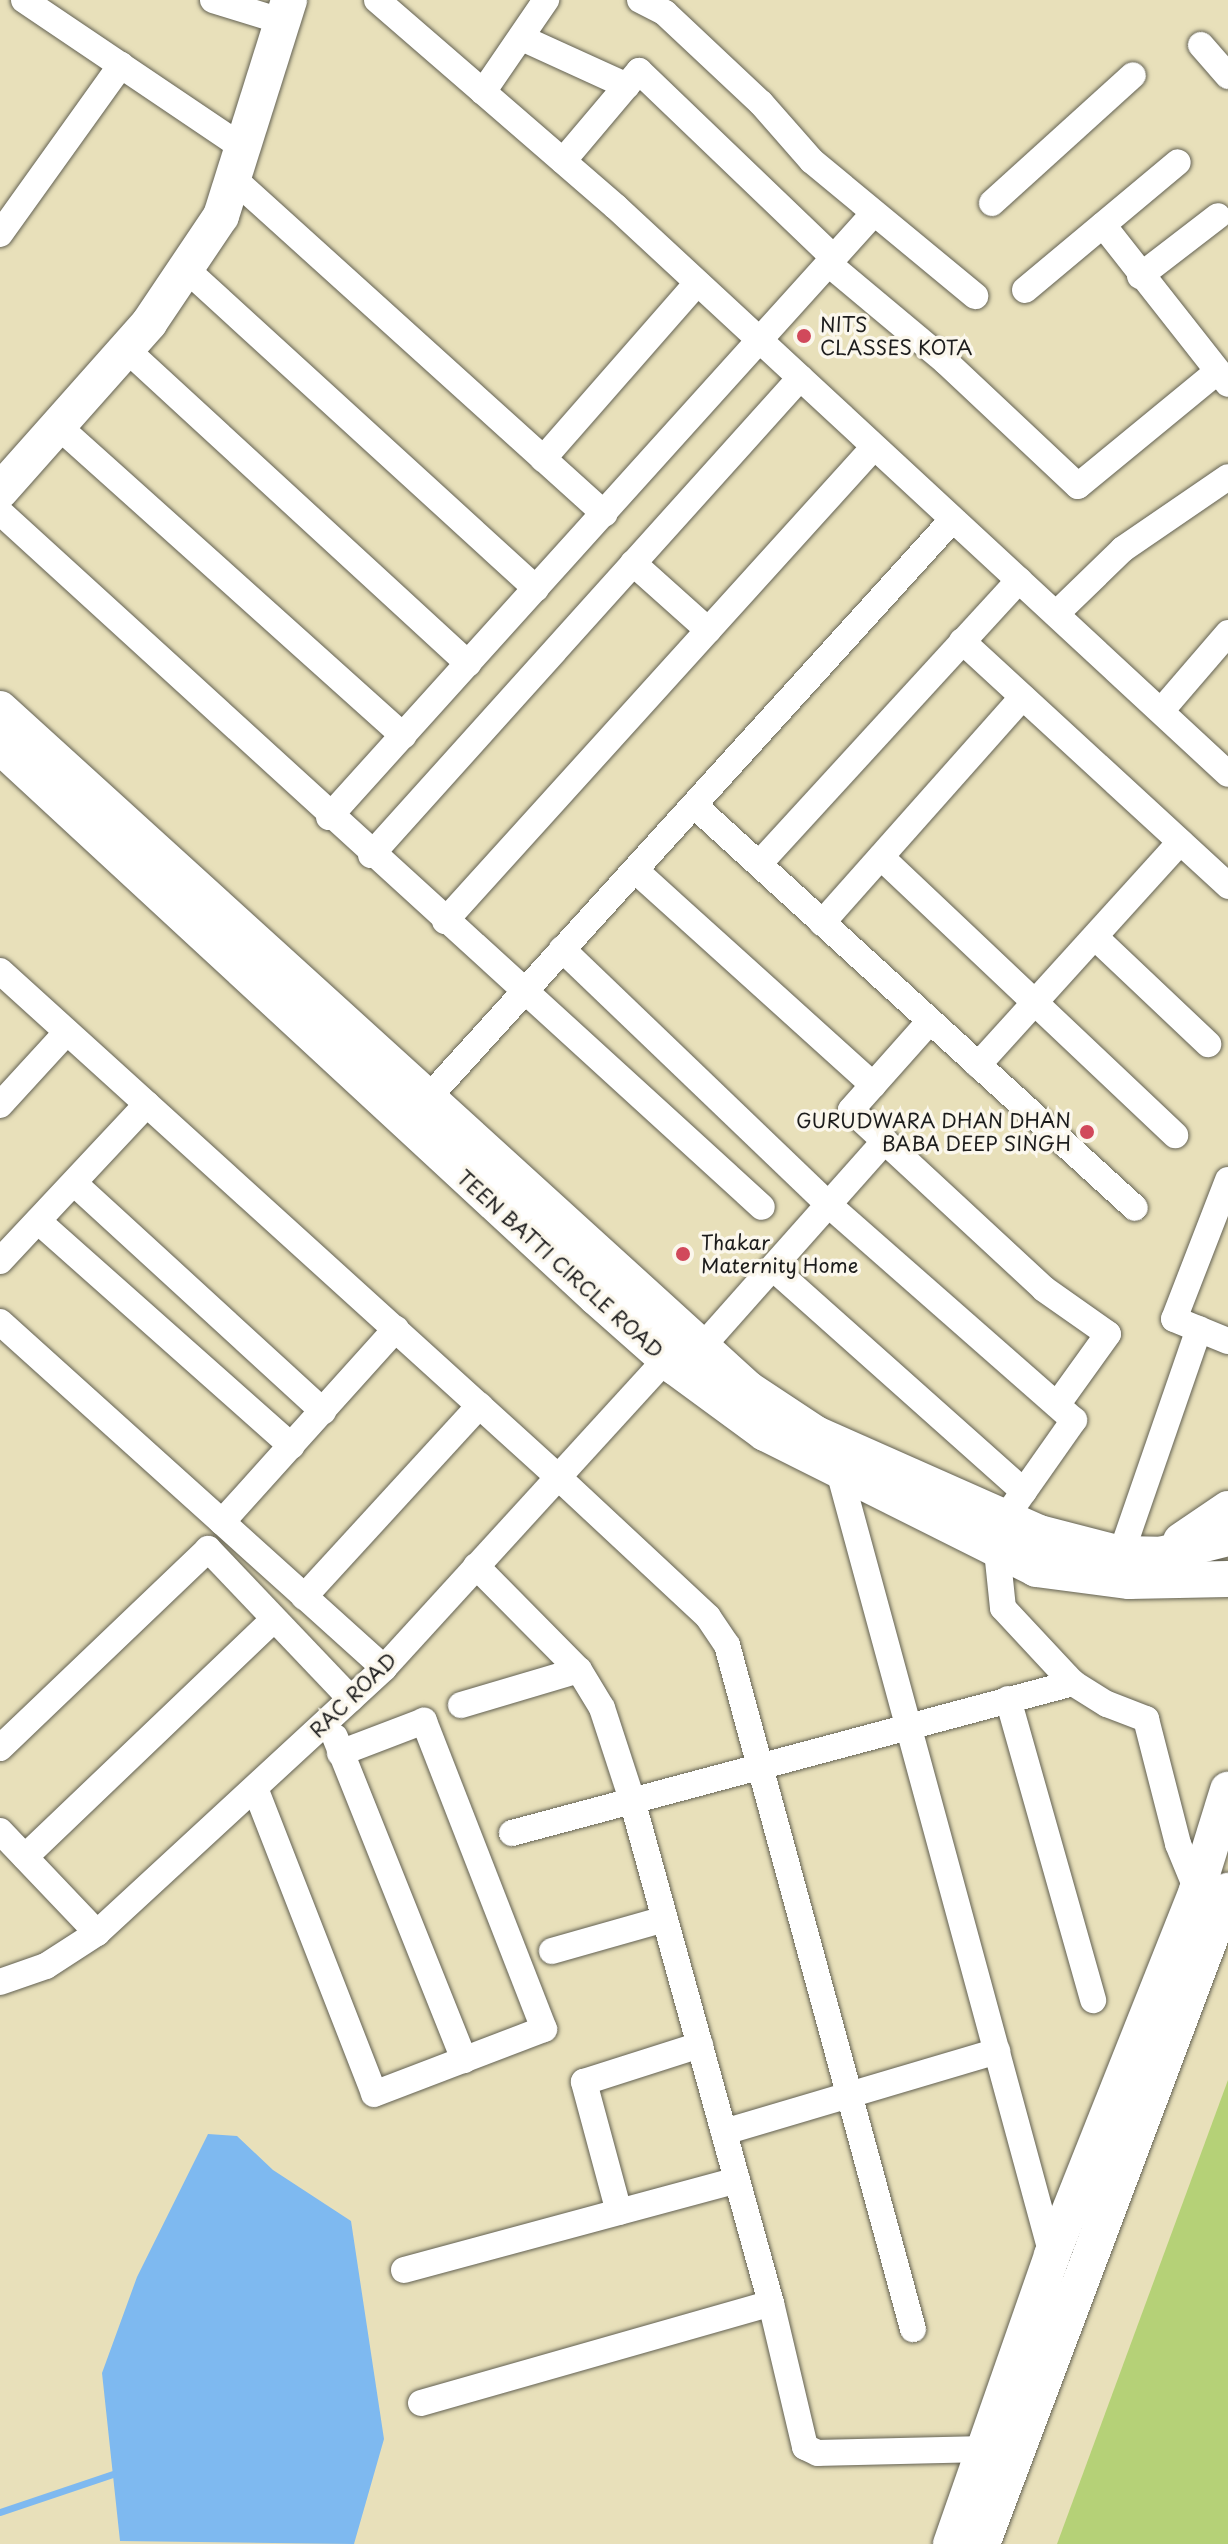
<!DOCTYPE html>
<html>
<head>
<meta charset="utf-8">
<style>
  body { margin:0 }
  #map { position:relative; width:1228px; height:2544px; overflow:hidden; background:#e8e0ba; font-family:"Playpen Sans",sans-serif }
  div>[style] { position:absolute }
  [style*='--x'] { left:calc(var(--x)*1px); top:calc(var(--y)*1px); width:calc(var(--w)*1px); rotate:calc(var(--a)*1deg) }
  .green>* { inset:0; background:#b5d177 }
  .water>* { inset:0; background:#7eb9f0 }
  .stream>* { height:7px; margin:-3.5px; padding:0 3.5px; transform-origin:3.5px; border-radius:3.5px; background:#7eb9f0 }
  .roads { filter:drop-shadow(0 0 2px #636153) drop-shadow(0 0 2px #636153) }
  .street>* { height:26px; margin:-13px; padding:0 13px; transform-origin:13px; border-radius:13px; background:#fff }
  .secondary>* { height:36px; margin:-18px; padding:0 18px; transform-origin:18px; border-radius:18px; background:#fff }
  .dots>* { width:22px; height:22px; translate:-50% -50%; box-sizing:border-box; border:4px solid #fbf7ec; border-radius:50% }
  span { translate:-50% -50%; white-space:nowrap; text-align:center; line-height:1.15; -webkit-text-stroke:7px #fbf7ec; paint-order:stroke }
  .poi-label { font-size:20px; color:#1c1c1c }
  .left { translate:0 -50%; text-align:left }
  .right { translate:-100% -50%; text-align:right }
  .street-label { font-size:20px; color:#1c1c1c }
</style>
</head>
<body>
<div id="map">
  <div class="green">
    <i style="clip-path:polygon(1228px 2080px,1228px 2544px,1057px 2544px)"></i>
  </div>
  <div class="water">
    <i style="clip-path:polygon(208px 2134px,237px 2136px,273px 2170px,351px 2221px,384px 2439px,354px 2544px,120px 2541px,102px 2373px,137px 2277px)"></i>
  </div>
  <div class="stream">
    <i style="--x:0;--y:2512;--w:119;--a:-18.6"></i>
  </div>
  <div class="roads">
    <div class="street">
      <i style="--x:24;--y:0;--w:268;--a:34"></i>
      <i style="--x:213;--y:0;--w:74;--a:17.2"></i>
      <i style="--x:377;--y:0;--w:316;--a:40.9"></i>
      <i style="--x:616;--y:207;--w:834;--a:42.81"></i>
      <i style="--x:640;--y:0;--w:28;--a:27"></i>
      <i style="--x:665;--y:13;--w:132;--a:43.2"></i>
      <i style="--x:761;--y:103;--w:77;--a:48.7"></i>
      <i style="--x:812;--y:161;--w:212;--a:39.6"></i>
      <i style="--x:524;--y:39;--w:113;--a:24.5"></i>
      <i style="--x:1201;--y:45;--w:41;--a:48.9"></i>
      <i style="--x:483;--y:92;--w:112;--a:-55.6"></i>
      <i style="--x:563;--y:161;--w:118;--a:-49.8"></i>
      <i style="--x:639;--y:71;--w:270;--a:43.8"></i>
      <i style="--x:235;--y:180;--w:498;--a:42.1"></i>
      <i style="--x:992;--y:203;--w:190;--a:-42.2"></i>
      <i style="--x:1103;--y:225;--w:202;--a:51.8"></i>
      <i style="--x:0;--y:234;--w:208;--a:-54.4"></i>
      <i style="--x:829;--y:264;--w:153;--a:39.9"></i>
      <i style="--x:946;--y:362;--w:181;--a:43.2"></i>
      <i style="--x:1078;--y:486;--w:180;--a:-39.4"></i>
      <i style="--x:186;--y:269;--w:474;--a:42.4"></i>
      <i style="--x:1140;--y:276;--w:98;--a:-37.6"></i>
      <i style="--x:1025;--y:290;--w:199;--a:-39.9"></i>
      <i style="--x:126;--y:349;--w:465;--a:42.6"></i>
      <i style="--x:58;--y:426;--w:464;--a:41.9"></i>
      <i style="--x:543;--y:459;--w:234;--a:-48.8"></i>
      <i style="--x:0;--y:512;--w:1031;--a:42.37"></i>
      <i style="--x:633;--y:563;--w:101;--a:41.8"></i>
      <i style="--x:1056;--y:614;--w:93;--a:-44.1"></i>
      <i style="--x:1123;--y:549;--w:127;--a:-34.4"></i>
      <i style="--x:962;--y:641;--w:362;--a:42.6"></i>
      <i style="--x:1161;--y:711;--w:103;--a:-49.3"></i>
      <i style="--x:694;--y:805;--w:597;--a:42.42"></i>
      <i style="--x:329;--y:817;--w:812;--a:-47.94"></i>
      <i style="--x:371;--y:855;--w:642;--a:-48.03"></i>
      <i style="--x:881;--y:857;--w:405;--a:43.4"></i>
      <i style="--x:759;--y:864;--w:385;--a:-47.5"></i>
      <i style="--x:635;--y:870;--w:321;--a:42.1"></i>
      <i style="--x:445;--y:921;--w:639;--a:-47.85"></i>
      <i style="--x:822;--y:923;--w:302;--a:-48.4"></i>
      <i style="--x:1095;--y:937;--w:156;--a:43.4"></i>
      <i style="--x:562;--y:949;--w:370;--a:43.8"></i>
      <i style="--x:829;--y:1205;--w:326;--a:41.3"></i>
      <i style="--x:1074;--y:1420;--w:120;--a:125.1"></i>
      <i style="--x:0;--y:971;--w:753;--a:42.2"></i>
      <i style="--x:558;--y:1477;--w:205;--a:43"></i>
      <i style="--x:708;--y:1617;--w:34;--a:56"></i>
      <i style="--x:727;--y:1645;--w:709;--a:74.79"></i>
      <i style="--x:930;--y:1021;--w:119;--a:131.6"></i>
      <i style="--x:851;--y:1110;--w:263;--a:42.8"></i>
      <i style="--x:1044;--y:1289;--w:78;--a:35.1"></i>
      <i style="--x:1108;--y:1334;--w:87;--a:125.7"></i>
      <i style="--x:978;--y:1065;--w:301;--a:-47.8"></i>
      <i style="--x:0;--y:1105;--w:99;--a:-47.5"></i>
      <i style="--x:418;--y:1109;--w:796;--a:-47.8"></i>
      <i style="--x:1228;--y:1180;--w:149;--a:111.2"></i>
      <i style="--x:1174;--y:1319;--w:58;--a:22.2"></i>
      <i style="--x:74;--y:1183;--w:338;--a:42.5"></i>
      <i style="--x:38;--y:1221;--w:339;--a:41.6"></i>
      <i style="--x:0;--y:1261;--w:215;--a:-46.9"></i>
      <i style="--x:773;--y:1268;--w:336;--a:41.7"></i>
      <i style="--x:0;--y:1322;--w:517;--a:42.02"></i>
      <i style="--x:701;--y:1348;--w:277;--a:-48.4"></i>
      <i style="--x:836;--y:1460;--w:824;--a:74.8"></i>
      <i style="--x:222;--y:1522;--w:260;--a:-48"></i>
      <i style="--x:997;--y:1551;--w:57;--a:84"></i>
      <i style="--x:1003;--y:1608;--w:103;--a:47"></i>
      <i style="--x:1073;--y:1683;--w:40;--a:32"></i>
      <i style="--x:1107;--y:1704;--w:42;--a:21"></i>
      <i style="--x:1146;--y:1719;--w:129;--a:75.6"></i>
      <i style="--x:1178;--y:1844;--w:50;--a:67.6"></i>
      <i style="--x:1121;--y:1554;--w:238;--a:-70.9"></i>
      <i style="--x:476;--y:1566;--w:146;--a:45.3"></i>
      <i style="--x:579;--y:1670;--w:44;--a:58.8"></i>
      <i style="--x:602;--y:1708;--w:97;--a:71.9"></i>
      <i style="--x:632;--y:1800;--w:522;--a:74.55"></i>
      <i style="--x:771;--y:2303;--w:148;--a:76.7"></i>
      <i style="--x:805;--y:2447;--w:14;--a:25"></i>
      <i style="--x:818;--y:2453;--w:165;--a:-1.4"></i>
      <i style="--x:304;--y:1597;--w:260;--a:-47.5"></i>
      <i style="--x:1008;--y:1699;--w:313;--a:74.2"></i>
      <i style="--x:461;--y:1705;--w:123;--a:-16.5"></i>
      <i style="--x:335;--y:1737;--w:348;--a:68.2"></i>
      <i style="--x:0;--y:1748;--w:288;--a:-43.7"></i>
      <i style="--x:208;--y:1549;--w:207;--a:46.4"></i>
      <i style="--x:255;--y:1788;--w:328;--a:68.7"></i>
      <i style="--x:374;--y:2094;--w:182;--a:-20.9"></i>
      <i style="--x:544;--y:2029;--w:331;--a:-111.3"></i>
      <i style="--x:424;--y:1721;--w:90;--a:159.1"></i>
      <i style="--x:0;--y:1831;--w:141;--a:46.4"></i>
      <i style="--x:512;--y:1833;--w:581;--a:-14.97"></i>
      <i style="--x:25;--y:1857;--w:344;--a:-43.7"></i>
      <i style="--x:552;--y:1951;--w:117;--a:-15.8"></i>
      <i style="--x:0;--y:1982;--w:49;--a:-19.2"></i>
      <i style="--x:46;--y:1966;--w:61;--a:-32.9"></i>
      <i style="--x:97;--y:1933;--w:391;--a:-42.7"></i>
      <i style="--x:384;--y:1668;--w:418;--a:-47.6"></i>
      <i style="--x:724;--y:2132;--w:285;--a:-16.5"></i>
      <i style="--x:619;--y:2212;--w:135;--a:-105.1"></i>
      <i style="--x:584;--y:2082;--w:122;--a:-17.7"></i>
      <i style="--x:404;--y:2270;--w:345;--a:-15.1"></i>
      <i style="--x:421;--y:2403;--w:364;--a:-15.9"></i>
    </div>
    <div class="secondary">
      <i style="--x:0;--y:491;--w:225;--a:-48.4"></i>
      <i style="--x:149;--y:323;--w:129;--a:-56.1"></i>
      <i style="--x:221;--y:216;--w:226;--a:-72.5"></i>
      <i style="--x:0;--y:709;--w:1011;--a:42.27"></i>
      <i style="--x:748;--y:1389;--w:82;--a:33.5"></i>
      <i style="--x:816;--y:1434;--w:244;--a:23.9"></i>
      <i style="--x:1039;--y:1533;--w:85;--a:14.4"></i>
      <i style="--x:1121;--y:1554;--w:39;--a:1"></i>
      <i style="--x:1160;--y:1555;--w:70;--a:-14"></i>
      <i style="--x:0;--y:746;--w:812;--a:42.75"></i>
      <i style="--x:596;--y:1297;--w:106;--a:41.5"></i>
      <i style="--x:675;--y:1367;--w:112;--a:36.3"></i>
      <i style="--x:765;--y:1433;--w:303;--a:26.6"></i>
      <i style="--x:1036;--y:1569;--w:94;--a:7.4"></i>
      <i style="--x:1129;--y:1581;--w:99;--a:-1.2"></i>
      <i style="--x:1181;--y:1541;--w:57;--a:-34.2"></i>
      <i style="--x:951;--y:2544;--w:306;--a:-70.7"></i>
      <i style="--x:1052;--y:2255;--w:393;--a:-68.3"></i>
      <i style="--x:1197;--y:1890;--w:105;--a:-72.8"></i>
      <i style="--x:982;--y:2544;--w:698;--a:-69.36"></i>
    </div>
  </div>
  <div class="dots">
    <i style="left:804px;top:336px;background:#d1495b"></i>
    <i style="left:1087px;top:1132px;background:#d1495b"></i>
    <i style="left:683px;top:1254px;background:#d1495b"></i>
  </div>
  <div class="poi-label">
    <span class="left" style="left:820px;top:336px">NITS<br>CLASSES KOTA</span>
    <span class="right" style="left:1071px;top:1132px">GURUDWARA DHAN DHAN<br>BABA DEEP SINGH</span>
    <span class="left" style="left:701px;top:1254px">Thakar<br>Maternity Home</span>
  </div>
  <div class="street-label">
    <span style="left:560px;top:1264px;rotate:42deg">TEEN BATTI CIRCLE ROAD</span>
    <span style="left:353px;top:1695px;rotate:-44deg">RAC ROAD</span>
  </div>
</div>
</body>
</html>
